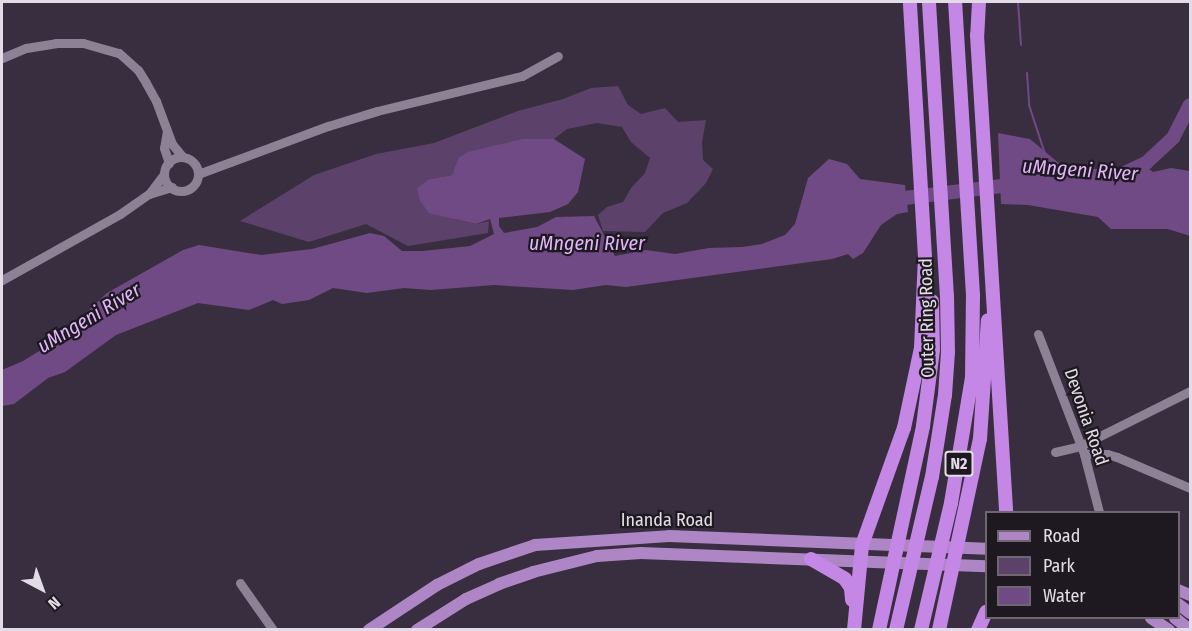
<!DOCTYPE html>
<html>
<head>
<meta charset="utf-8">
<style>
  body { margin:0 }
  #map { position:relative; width:1192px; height:631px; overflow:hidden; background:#392e3f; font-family:"Fira Sans Condensed",sans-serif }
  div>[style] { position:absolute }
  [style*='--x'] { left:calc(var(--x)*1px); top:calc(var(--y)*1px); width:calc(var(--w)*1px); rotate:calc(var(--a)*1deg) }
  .green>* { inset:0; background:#5c426a }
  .water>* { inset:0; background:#704a84 }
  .stream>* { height:2px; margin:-1px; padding:0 1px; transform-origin:1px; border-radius:1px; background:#704a84 }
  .river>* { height:14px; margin:-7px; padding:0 7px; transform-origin:7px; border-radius:7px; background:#704a84 }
  .minor>* { height:9px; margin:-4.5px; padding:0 4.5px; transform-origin:4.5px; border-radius:4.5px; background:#8d8195 }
  .minor>.ring { margin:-4.5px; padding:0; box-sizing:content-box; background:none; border:9px solid #8d8195; border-radius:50% }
  .major>* { height:12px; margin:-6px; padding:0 6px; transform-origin:6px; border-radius:6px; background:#ae85c5 }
  .highway>* { height:14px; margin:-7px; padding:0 7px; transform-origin:7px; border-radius:7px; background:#c487e5 }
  span { translate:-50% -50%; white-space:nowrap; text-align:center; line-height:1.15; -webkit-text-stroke:4.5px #1e1920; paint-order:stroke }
  .shield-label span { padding:2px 4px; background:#1e1920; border:2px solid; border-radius:4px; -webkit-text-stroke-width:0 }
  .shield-label { font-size:16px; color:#e3dce7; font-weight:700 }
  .street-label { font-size:18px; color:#e3dce7 }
  .water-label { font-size:20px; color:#e1b6fa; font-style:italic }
  .frame { position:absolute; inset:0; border:3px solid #e3dce7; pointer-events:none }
  .legend { position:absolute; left:985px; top:511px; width:195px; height:108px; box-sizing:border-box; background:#1e1920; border:2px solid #6d6770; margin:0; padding:8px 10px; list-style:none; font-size:18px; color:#e3dce7 }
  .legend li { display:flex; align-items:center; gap:12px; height:30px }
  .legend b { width:30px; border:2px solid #6d6770 }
  .north { position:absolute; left:12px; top:559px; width:60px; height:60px; -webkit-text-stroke:4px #1e1920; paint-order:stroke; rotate:139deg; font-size:16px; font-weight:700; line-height:24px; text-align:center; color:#e3dce7 }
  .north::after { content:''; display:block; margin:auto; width:21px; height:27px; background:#e3dce7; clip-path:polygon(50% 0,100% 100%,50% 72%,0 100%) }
</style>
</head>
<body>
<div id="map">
  <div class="green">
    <i style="clip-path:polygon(618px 86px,628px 105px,641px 114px,665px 108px,678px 122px,706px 120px,702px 142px,703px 160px,713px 169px,706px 183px,687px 203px,663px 213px,645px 232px,603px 231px,598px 215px,607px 207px,623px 202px,631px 188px,645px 173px,650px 158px,631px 142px,622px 127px,597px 123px,567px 129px,554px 139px,522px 139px,458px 158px,452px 175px,430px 179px,454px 219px,476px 224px,489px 221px,488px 233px,408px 246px,366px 224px,309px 242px,240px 221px,314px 175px,376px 154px,434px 143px,518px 111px,563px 99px,591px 88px)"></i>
  </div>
  <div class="water">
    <i style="clip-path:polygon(998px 133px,1030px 139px,1067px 170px,1146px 167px,1153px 172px,1171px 168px,1190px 171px,1190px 236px,1168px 229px,1111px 229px,1098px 217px,1028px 205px,1001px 204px)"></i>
    <i style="clip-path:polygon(522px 139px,554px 139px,585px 159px,578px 192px,568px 204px,550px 212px,499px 218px,499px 226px,504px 233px,537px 227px,556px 217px,594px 216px,615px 256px,646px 250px,675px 254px,709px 248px,742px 247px,762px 244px,785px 235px,795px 224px,808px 178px,829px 159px,847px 164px,860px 179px,905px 185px,908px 212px,897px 214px,881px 225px,863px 253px,853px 259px,848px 254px,832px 259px,626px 287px,606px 285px,573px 290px,494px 285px,431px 290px,404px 288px,367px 293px,333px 288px,309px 300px,282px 304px,273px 300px,249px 310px,198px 303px,116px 335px,65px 372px,48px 378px,14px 404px,2px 406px,2px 370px,23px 361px,59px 339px,107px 293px,183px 250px,199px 245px,261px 255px,312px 249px,370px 233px,384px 236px,402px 251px,423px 251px,470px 246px,494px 234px,490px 219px,476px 224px,429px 213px,420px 201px,417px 188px,430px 179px,452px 175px,458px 158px,468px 152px)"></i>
  </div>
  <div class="stream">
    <i style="--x:1018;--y:2;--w:43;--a:86"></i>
    <i style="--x:1027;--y:73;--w:32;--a:86"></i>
    <i style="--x:1029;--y:105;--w:52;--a:71.9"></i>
  </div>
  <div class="river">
    <i style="--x:1120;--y:175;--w:29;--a:-25"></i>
    <i style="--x:1146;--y:163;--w:37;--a:-43"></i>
    <i style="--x:1173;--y:138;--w:37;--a:-63"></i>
    <i style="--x:889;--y:203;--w:9;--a:-27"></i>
    <i style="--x:897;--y:199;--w:122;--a:-7.1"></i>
  </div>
  <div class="minor">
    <i style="--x:2;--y:58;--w:26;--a:-23"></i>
    <i style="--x:26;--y:48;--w:30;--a:-9"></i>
    <i style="--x:56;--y:43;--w:27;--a:0"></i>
    <i style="--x:83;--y:43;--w:37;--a:16"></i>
    <i style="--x:119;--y:53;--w:25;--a:42"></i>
    <i style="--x:138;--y:70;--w:15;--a:58"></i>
    <i style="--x:146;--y:83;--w:21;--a:61"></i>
    <i style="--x:156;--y:101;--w:46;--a:69.6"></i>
    <i style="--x:172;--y:144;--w:17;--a:50"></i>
    <i style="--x:167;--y:131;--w:17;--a:100"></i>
    <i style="--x:164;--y:148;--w:16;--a:72"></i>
    <i class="ring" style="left:164px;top:157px;width:25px;height:25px"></i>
    <i style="--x:198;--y:174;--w:139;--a:-20.3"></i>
    <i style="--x:328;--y:126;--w:51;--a:-17"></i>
    <i style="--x:377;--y:111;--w:149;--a:-13.6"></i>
    <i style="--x:522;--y:76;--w:41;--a:-29.1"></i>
    <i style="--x:149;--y:194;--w:25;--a:-53"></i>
    <i style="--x:2;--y:280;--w:135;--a:-29.2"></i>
    <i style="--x:120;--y:214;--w:35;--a:-35"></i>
    <i style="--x:149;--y:194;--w:24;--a:-17"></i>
    <i style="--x:1038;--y:334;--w:129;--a:69"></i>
    <i style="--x:1084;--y:454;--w:60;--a:75.5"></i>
    <i style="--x:1055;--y:452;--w:26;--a:-13"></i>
    <i style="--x:1080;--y:446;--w:123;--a:-26.6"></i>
    <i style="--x:1084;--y:454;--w:23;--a:0"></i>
    <i style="--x:1107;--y:454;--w:10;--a:17"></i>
    <i style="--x:1117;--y:457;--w:79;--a:23"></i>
    <i style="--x:240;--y:583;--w:57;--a:54.9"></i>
  </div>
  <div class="major">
    <i style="--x:1178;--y:590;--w:13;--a:23"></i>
    <i style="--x:1178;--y:604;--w:15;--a:37"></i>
    <i style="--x:1151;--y:618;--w:22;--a:34"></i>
    <i style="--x:1175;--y:618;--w:19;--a:39"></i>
    <i style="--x:369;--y:630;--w:82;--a:-33.5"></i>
    <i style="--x:437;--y:585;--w:47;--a:-26.6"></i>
    <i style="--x:479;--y:564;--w:59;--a:-18.7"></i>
    <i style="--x:535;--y:545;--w:134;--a:-3.8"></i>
    <i style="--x:669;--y:536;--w:317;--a:2.3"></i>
    <i style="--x:417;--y:630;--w:58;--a:-32.3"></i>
    <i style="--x:466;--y:599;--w:36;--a:-24"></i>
    <i style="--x:499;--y:584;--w:36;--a:-19"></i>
    <i style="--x:533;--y:572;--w:66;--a:-14"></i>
    <i style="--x:597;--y:556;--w:44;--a:-3.9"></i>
    <i style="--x:641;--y:553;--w:345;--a:2.2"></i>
  </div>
  <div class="highway">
    <i style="--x:979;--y:2;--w:33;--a:93"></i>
    <i style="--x:977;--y:35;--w:478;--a:86.5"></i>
    <i style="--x:811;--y:559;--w:39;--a:30"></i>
    <i style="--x:845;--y:579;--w:11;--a:56"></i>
    <i style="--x:851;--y:588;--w:12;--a:85"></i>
    <i style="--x:854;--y:630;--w:85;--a:-84.6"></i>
    <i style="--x:862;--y:545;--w:124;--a:-70.3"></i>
    <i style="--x:904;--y:428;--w:82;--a:-78"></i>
    <i style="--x:921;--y:348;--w:91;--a:-87.5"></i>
    <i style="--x:925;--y:257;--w:255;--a:-93.4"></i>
    <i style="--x:879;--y:630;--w:209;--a:-77.8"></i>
    <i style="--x:923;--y:426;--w:77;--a:-82.5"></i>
    <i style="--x:933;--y:350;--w:49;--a:-91.2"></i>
    <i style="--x:896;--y:630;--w:157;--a:-76.8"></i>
    <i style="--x:932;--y:477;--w:83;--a:-81"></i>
    <i style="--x:945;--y:395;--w:43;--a:-86"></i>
    <i style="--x:948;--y:352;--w:55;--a:-91"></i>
    <i style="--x:947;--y:297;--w:296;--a:-93.5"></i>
    <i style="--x:921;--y:630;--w:130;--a:-76.7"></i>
    <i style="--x:951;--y:503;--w:128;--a:-80.5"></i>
    <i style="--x:972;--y:377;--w:82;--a:-89.3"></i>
    <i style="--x:973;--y:295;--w:294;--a:-93.5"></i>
    <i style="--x:939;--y:630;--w:195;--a:-77.9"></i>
    <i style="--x:980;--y:439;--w:119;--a:-86.2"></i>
    <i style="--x:978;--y:630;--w:20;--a:-66"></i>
  </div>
  <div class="shield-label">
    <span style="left:959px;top:464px">N2</span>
  </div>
  <div class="street-label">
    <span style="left:927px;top:318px;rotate:-91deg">Outer Ring Road</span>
    <span style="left:1086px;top:417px;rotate:71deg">Devonia Road</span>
    <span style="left:667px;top:520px">Inanda Road</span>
  </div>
  <div class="water-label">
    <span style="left:1080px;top:170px;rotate:4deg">uMngeni River</span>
    <span style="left:587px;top:243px">uMngeni River</span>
    <span style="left:89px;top:318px;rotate:-31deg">uMngeni River</span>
  </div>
  <div class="frame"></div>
  <ul class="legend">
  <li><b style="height:8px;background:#ae85c5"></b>Road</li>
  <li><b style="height:16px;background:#5c426a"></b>Park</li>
  <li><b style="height:16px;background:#704a84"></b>Water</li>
  </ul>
  <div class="north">N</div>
</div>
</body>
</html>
